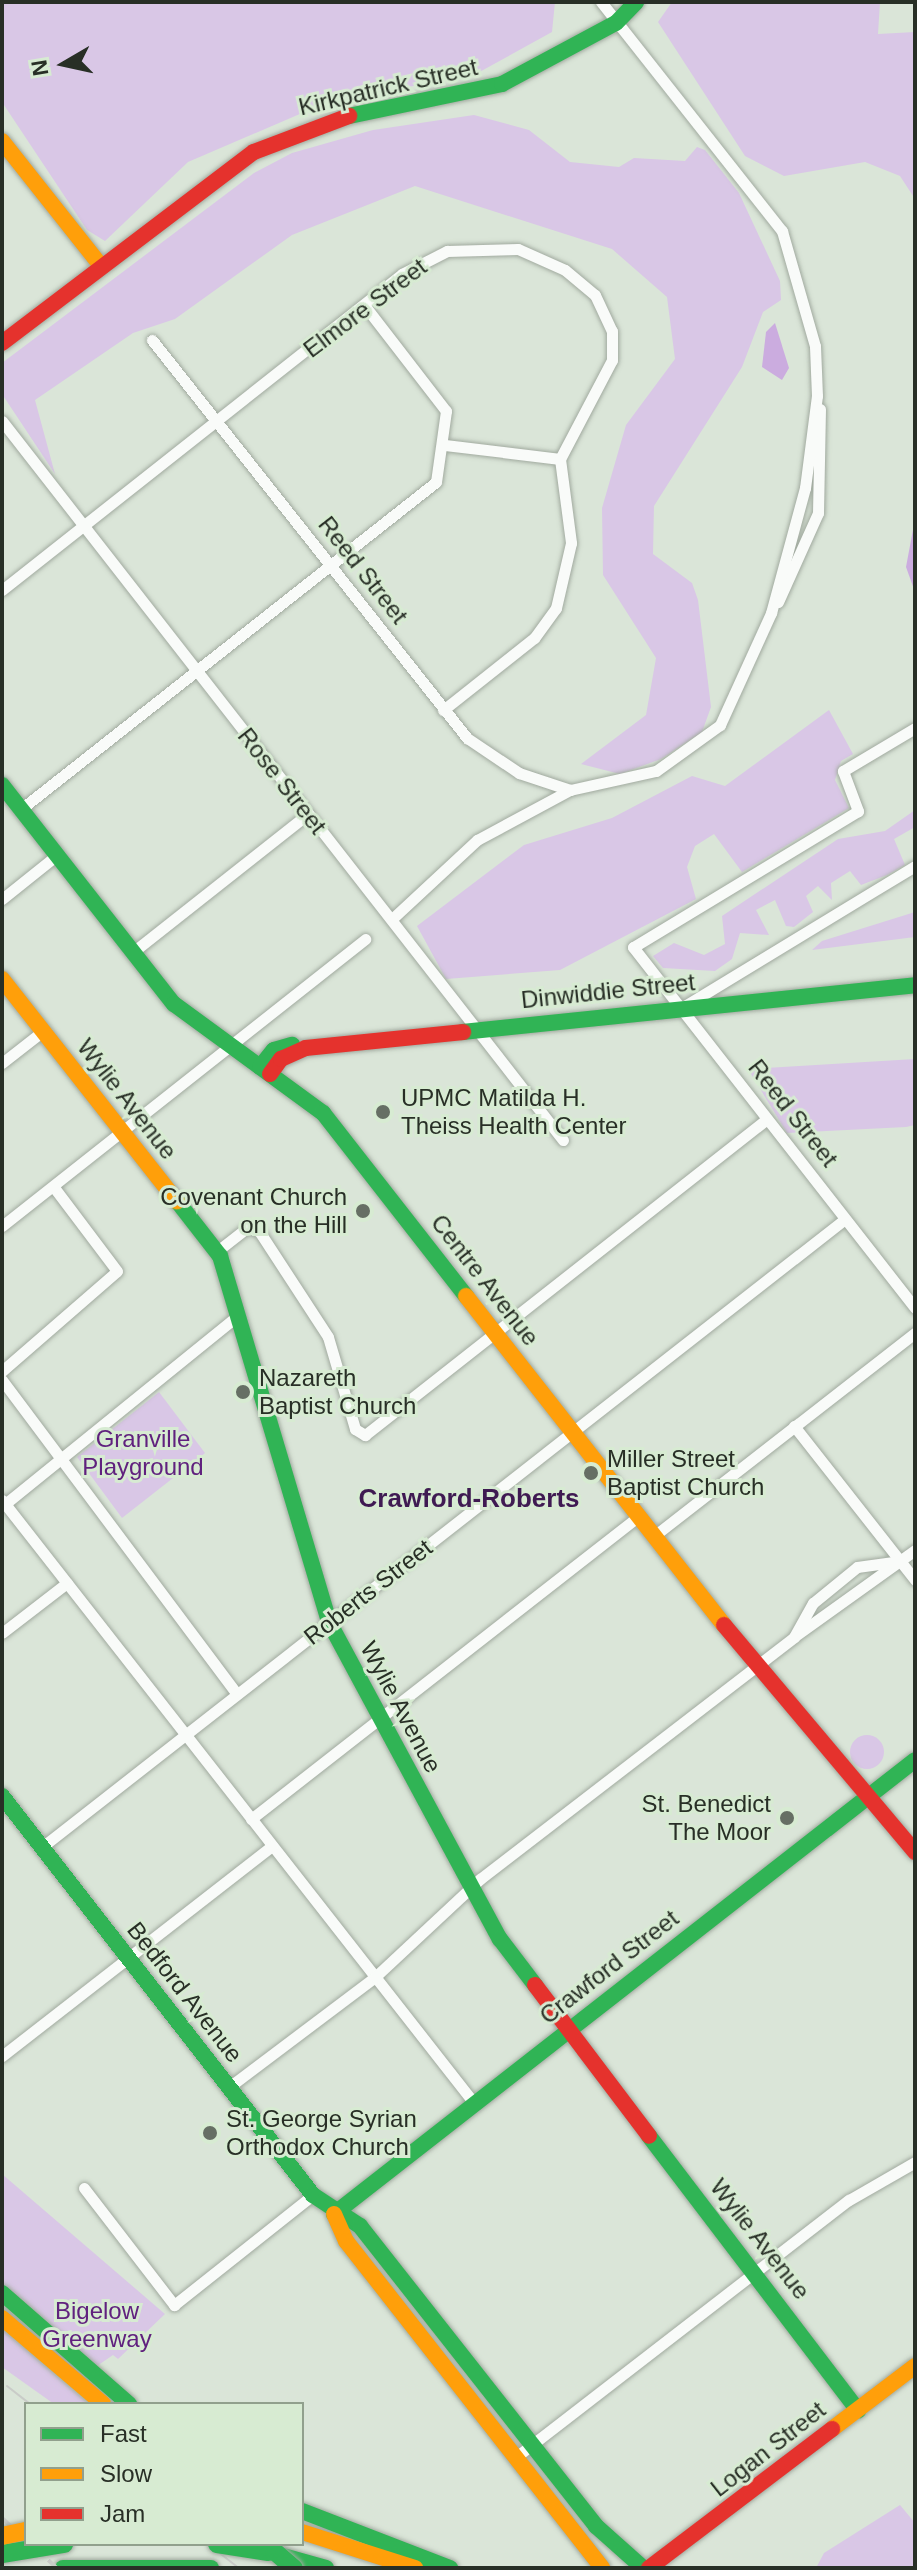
<!DOCTYPE html>
<html>
<head>
<meta charset="utf-8">
<style>
  body { margin:0 }
  #map { position:relative; width:917px; height:2570px; overflow:hidden; background:#dae5d8; font-family:Helvetica,sans-serif }
  div>[style] { position:absolute }
  [style*='--x'] { left:calc(var(--x)*1px); top:calc(var(--y)*1px); width:calc(var(--w)*1px); rotate:calc(var(--a)*1deg) }
  .green>* { inset:0; background:#d9c7e6 }
  .round { border-radius:50% }
  .water>* { inset:0; background:#cbacdf }
  .roads { filter:drop-shadow(0 0 2px #a1aa9f) drop-shadow(0 0 2px #a1aa9f) }
  .street>* { height:11px; margin:-5.5px; padding:0 5.5px; transform-origin:5.5px; border-radius:5.5px; background:#f9fbf9 }
  .fast>* { height:16px; margin:-8px; padding:0 8px; transform-origin:8px; border-radius:8px; background:#30b455 }
  .slow>* { height:16px; margin:-8px; padding:0 8px; transform-origin:8px; border-radius:8px; background:#ff9f0a }
  .jam>* { height:16px; margin:-8px; padding:0 8px; transform-origin:8px; border-radius:8px; background:#e5322d }
  .tram>* { height:2px; margin:-1px; padding:0 1px; transform-origin:1px; border-radius:1px; background:#c9ccc8 }
  .rail>* { height:4px; margin-top:-2px; transform-origin:0; background:repeating-linear-gradient(90deg,#c9ccc8 0 16px,transparent 0 24px) }
  .bridges { filter:drop-shadow(0 0 2px #a1aa9f) drop-shadow(0 0 2px #a1aa9f) }
  .fast-bridge>* { height:18px; margin:-9px; padding:0 9px; transform-origin:9px; border-radius:9px; background:#30b455 }
  .slow-bridge>* { height:18px; margin:-9px; padding:0 9px; transform-origin:9px; border-radius:9px; background:#ff9f0a }
  .dots>* { width:22px; height:22px; translate:-50% -50%; box-sizing:border-box; border:4px solid #d7ebd2; border-radius:50% }
  span { translate:-50% -50%; white-space:nowrap; text-align:center; line-height:1.15; -webkit-text-stroke:6px #d7ebd2; paint-order:stroke }
  .street-label { font-size:24px; color:#282f26 }
  .poi-label { font-size:24px; color:#282f26 }
  .left { translate:0 -50%; text-align:left }
  .right { translate:-100% -50%; text-align:right }
  .park-label { font-size:24px; color:#60217e }
  .neighbourhood-label { font-size:26px; color:#3f1b52; font-weight:700 }
  .frame { position:absolute; inset:0; border:4px solid #282f26; pointer-events:none }
  .legend { position:absolute; left:24px; top:2402px; width:280px; height:144px; box-sizing:border-box; background:#d7ebd2; border:2px solid #91a08d; margin:0; padding:10px 14px; list-style:none; font-size:24px; color:#282f26 }
  .legend li { display:flex; align-items:center; gap:16px; height:40px }
  .legend b { width:40px; border:2px solid #91a08d }
  .north { position:absolute; left:24px; top:24px; width:80px; height:80px; -webkit-text-stroke:6px #d7ebd2; paint-order:stroke; rotate:261deg; font-size:22px; font-weight:700; line-height:32px; text-align:center; color:#282f26 }
  .north::after { content:''; display:block; margin:auto; width:28px; height:36px; background:#282f26; clip-path:polygon(50% 0,100% 100%,50% 72%,0 100%) }
</style>
</head>
<body>
<div id="map">
  <div class="green">
    <i style="clip-path:polygon(2px 2px,555px 2px,552px 32px,474px 75px,330px 101px,188px 162px,105px 241px,87px 230px,2px 102px)"></i>
    <i style="clip-path:polygon(672px 2px,880px 2px,878px 34px,915px 32px,915px 199px,900px 176px,865px 162px,784px 176px,745px 156px,658px 22px)"></i>
    <i style="clip-path:polygon(474px 115px,529px 130px,570px 162px,619px 167px,634px 158px,685px 161px,697px 147px,705px 150px,739px 193px,780px 281px,781px 300px,763px 312px,742px 367px,654px 506px,653px 554px,692px 583px,698px 600px,711px 707px,702px 732px,661px 759px,620px 774px,581px 764px,646px 715px,656px 658px,603px 575px,602px 508px,626px 425px,675px 359px,667px 297px,612px 249px,415px 186px,292px 235px,175px 319px,133px 333px,35px 400px,55px 474px,2px 394px,2px 363px,254px 173px,292px 153px,373px 130px)"></i>
    <i style="clip-path:polygon(829px 710px,853px 754px,841px 761px,835px 780px,849px 808px,742px 872px,714px 834px,695px 846px,687px 867px,696px 899px,560px 970px,446px 979px,417px 926px,524px 845px,612px 818px,692px 776px,725px 786px)"></i>
    <i style="clip-path:polygon(915px 810px,915px 827px,894px 839px,905px 865px,887px 875px,861px 885px,850px 871px,831px 883px,832px 900px,818px 886px,806px 896px,813px 912px,794px 927px,786px 926px,775px 900px,756px 910px,769px 935px,740px 933px,732px 959px,715px 971px,663px 968px,653px 956px,674px 943px,704px 955px,725px 944px,722px 916px,838px 839px,885px 831px)"></i>
    <i style="clip-path:polygon(915px 912px,915px 937px,812px 950px,822px 941px)"></i>
    <i style="clip-path:polygon(915px 1059px,915px 1125px,906px 1127px,787px 1133px,748px 1069px)"></i>
    <i style="clip-path:polygon(159px 1392px,205px 1453px,122px 1518px,77px 1457px)"></i>
    <i class="round" style="left:850px;top:1735px;width:34px;height:34px"></i>
    <i style="clip-path:polygon(2px 2174px,165px 2314px,118px 2359px,113px 2355px,97px 2366px,2px 2283px)"></i>
    <i style="clip-path:polygon(2px 2329px,89px 2404px,54px 2404px,2px 2367px)"></i>
    <i style="clip-path:polygon(900px 2505px,915px 2523px,915px 2568px,816px 2568px,824px 2553px)"></i>
  </div>
  <div class="water">
    <i style="clip-path:polygon(775px 323px,789px 368px,782px 380px,762px 367px,766px 332px)"></i>
    <i style="clip-path:polygon(915px 519px,915px 592px,906px 567px)"></i>
  </div>
  <div class="roads">
    <div class="street">
      <i style="--x:152;--y:340;--w:508;--a:51.64"></i>
      <i style="--x:467;--y:738;--w:63;--a:33.9"></i>
      <i style="--x:519;--y:773;--w:54;--a:18.4"></i>
      <i style="--x:2;--y:421;--w:912;--a:52.04"></i>
      <i style="--x:445;--y:445;--w:116;--a:6.9"></i>
      <i style="--x:2;--y:590;--w:510;--a:-38.31"></i>
      <i style="--x:402;--y:274;--w:51;--a:-27.1"></i>
      <i style="--x:447;--y:251;--w:71;--a:-1.6"></i>
      <i style="--x:518;--y:249;--w:51;--a:24.1"></i>
      <i style="--x:565;--y:270;--w:39;--a:40"></i>
      <i style="--x:595;--y:295;--w:40;--a:65"></i>
      <i style="--x:612;--y:331;--w:29;--a:90"></i>
      <i style="--x:612;--y:360;--w:112;--a:117.7"></i>
      <i style="--x:560;--y:459;--w:85;--a:82.5"></i>
      <i style="--x:571;--y:543;--w:67;--a:103"></i>
      <i style="--x:556;--y:608;--w:37;--a:126"></i>
      <i style="--x:534;--y:638;--w:116;--a:141.6"></i>
      <i style="--x:778;--y:602;--w:98;--a:-65.8"></i>
      <i style="--x:818;--y:513;--w:104;--a:-88.9"></i>
      <i style="--x:915;--y:728;--w:84;--a:149.2"></i>
      <i style="--x:843;--y:771;--w:43;--a:69.4"></i>
      <i style="--x:858;--y:811;--w:263;--a:148.8"></i>
      <i style="--x:633;--y:947;--w:458;--a:52"></i>
      <i style="--x:21;--y:809;--w:528;--a:-38.24"></i>
      <i style="--x:436;--y:482;--w:72;--a:-82"></i>
      <i style="--x:446;--y:411;--w:134;--a:-127.7"></i>
      <i style="--x:2;--y:899;--w:70;--a:-38.7"></i>
      <i style="--x:393;--y:918;--w:115;--a:-42.9"></i>
      <i style="--x:477;--y:840;--w:106;--a:-28.3"></i>
      <i style="--x:570;--y:790;--w:88;--a:-12.5"></i>
      <i style="--x:656;--y:771;--w:79;--a:-35.7"></i>
      <i style="--x:720;--y:725;--w:123;--a:-65.5"></i>
      <i style="--x:771;--y:613;--w:130;--a:-74.8"></i>
      <i style="--x:805;--y:488;--w:93;--a:-82.6"></i>
      <i style="--x:817;--y:396;--w:50;--a:-92.3"></i>
      <i style="--x:815;--y:346;--w:120;--a:-106"></i>
      <i style="--x:782;--y:231;--w:292;--a:-128.3"></i>
      <i style="--x:133;--y:952;--w:223;--a:-38.3"></i>
      <i style="--x:683;--y:1007;--w:271;--a:-31.3"></i>
      <i style="--x:2;--y:1063;--w:52;--a:-38"></i>
      <i style="--x:2;--y:1226;--w:463;--a:-38.3"></i>
      <i style="--x:216;--y:1252;--w:39;--a:-38"></i>
      <i style="--x:247;--y:1228;--w:12;--a:14"></i>
      <i style="--x:259;--y:1231;--w:126;--a:56.9"></i>
      <i style="--x:328;--y:1337;--w:96;--a:73.6"></i>
      <i style="--x:355;--y:1429;--w:12;--a:31"></i>
      <i style="--x:365;--y:1435;--w:511;--a:-38.17"></i>
      <i style="--x:2;--y:1371;--w:152;--a:-41"></i>
      <i style="--x:117;--y:1271;--w:106;--a:-127"></i>
      <i style="--x:2;--y:1380;--w:392;--a:53.2"></i>
      <i style="--x:794;--y:1426;--w:196;--a:51.8"></i>
      <i style="--x:2;--y:1500;--w:766;--a:51.95"></i>
      <i style="--x:5;--y:1504;--w:300;--a:-39"></i>
      <i style="--x:654;--y:1536;--w:331;--a:-37.9"></i>
      <i style="--x:2;--y:1633;--w:82;--a:-37.6"></i>
      <i style="--x:795;--y:1636;--w:148;--a:-35.6"></i>
      <i style="--x:251;--y:1819;--w:491;--a:-38"></i>
      <i style="--x:42;--y:1847;--w:1019;--a:-38.03"></i>
      <i style="--x:2;--y:2056;--w:342;--a:-37.9"></i>
      <i style="--x:229;--y:2087;--w:183;--a:-37"></i>
      <i style="--x:375;--y:1977;--w:144;--a:-43"></i>
      <i style="--x:480;--y:1879;--w:396;--a:-37.6"></i>
      <i style="--x:794;--y:1637;--w:39;--a:-61"></i>
      <i style="--x:813;--y:1603;--w:57;--a:-39.3"></i>
      <i style="--x:857;--y:1567;--w:44;--a:-7.8"></i>
      <i style="--x:84;--y:2188;--w:148;--a:52.4"></i>
      <i style="--x:174;--y:2305;--w:177;--a:-38.4"></i>
      <i style="--x:516;--y:2457;--w:421;--a:-37.7"></i>
      <i style="--x:849;--y:2200;--w:76;--a:-29.9"></i>
    </div>
    <div class="fast">
      <i style="--x:349;--y:116;--w:156;--a:-11.8"></i>
      <i style="--x:502;--y:84;--w:129;--a:-28.2"></i>
      <i style="--x:616;--y:23;--w:29;--a:-46"></i>
      <i style="--x:2;--y:785;--w:278;--a:51.9"></i>
      <i style="--x:174;--y:1004;--w:185;--a:36.2"></i>
      <i style="--x:323;--y:1113;--w:232;--a:52"></i>
      <i style="--x:463;--y:1032;--w:454;--a:-5.9"></i>
      <i style="--x:260;--y:1067;--w:22;--a:-51"></i>
      <i style="--x:274;--y:1050;--w:19;--a:-16"></i>
      <i style="--x:177;--y:1201;--w:70;--a:52"></i>
      <i style="--x:220;--y:1256;--w:382;--a:73.4"></i>
      <i style="--x:329;--y:1622;--w:360;--a:61.7"></i>
      <i style="--x:500;--y:1939;--w:58;--a:52.7"></i>
      <i style="--x:2;--y:1796;--w:506;--a:52.07"></i>
      <i style="--x:313;--y:2195;--w:56;--a:33.4"></i>
      <i style="--x:360;--y:2226;--w:382;--a:51.8"></i>
      <i style="--x:596;--y:2526;--w:63;--a:41.8"></i>
      <i style="--x:649;--y:2136;--w:345;--a:52.7"></i>
      <i style="--x:334;--y:2214;--w:737;--a:-38"></i>
      <i style="--x:2;--y:2293;--w:169;--a:41.2"></i>
      <i style="--x:302;--y:2511;--w:159;--a:21.1"></i>
      <i style="--x:276;--y:2554;--w:52;--a:15.6"></i>
      <i style="--x:63;--y:2568;--w:148;--a:0"></i>
    </div>
    <div class="slow">
      <i style="--x:2;--y:141;--w:159;--a:51.6"></i>
      <i style="--x:2;--y:979;--w:283;--a:51.8"></i>
      <i style="--x:466;--y:1296;--w:418;--a:51.9"></i>
      <i style="--x:334;--y:2214;--w:30;--a:66"></i>
      <i style="--x:346;--y:2241;--w:415;--a:51.9"></i>
      <i style="--x:2;--y:2318;--w:133;--a:40.4"></i>
      <i style="--x:832;--y:2429;--w:104;--a:-37.2"></i>
      <i style="--x:302;--y:2532;--w:119;--a:17.7"></i>
    </div>
    <div class="jam">
      <i style="--x:2;--y:343;--w:316;--a:-37.2"></i>
      <i style="--x:254;--y:152;--w:102;--a:-20.8"></i>
      <i style="--x:270;--y:1074;--w:19;--a:-54"></i>
      <i style="--x:281;--y:1059;--w:27;--a:-24"></i>
      <i style="--x:306;--y:1048;--w:158;--a:-5.8"></i>
      <i style="--x:724;--y:1625;--w:297;--a:49.9"></i>
      <i style="--x:535;--y:1985;--w:189;--a:52.9"></i>
      <i style="--x:649;--y:2568;--w:230;--a:-37.2"></i>
    </div>
  </div>
  <div class="tram">
    <i style="--x:7;--y:2386;--w:29;--a:38"></i>
    <i style="--x:208;--y:2544;--w:39;--a:38"></i>
  </div>
  <div class="rail">
    <i style="--x:2;--y:2518;--w:33;--a:43"></i>
    <i style="--x:31;--y:2544;--w:35;--a:43"></i>
  </div>
  <div class="bridges">
    <div class="fast-bridge">
      <i style="--x:217;--y:2544;--w:52;--a:8.9"></i>
      <i style="--x:266;--y:2544;--w:37;--a:41"></i>
      <i style="--x:2;--y:2554;--w:63;--a:-9.2"></i>
    </div>
    <div class="slow-bridge">
      <i style="--x:2;--y:2536;--w:25;--a:-12"></i>
    </div>
  </div>
  <div class="dots">
    <i style="left:383px;top:1112px;background:#666f64"></i>
    <i style="left:363px;top:1211px;background:#666f64"></i>
    <i style="left:243px;top:1392px;background:#666f64"></i>
    <i style="left:591px;top:1473px;background:#666f64"></i>
    <i style="left:787px;top:1818px;background:#666f64"></i>
    <i style="left:210px;top:2133px;background:#666f64"></i>
  </div>
  <div class="street-label">
    <span style="left:388px;top:87px;rotate:-13deg">Kirkpatrick Street</span>
    <span style="left:365px;top:308px;rotate:-37deg">Elmore Street</span>
    <span style="left:363px;top:570px;rotate:52deg">Reed Street</span>
    <span style="left:282px;top:781px;rotate:52deg">Rose Street</span>
    <span style="left:608px;top:991px;rotate:-6deg">Dinwiddie Street</span>
    <span style="left:127px;top:1099px;rotate:52deg">Wylie Avenue</span>
    <span style="left:793px;top:1113px;rotate:52deg">Reed Street</span>
    <span style="left:485px;top:1280px;rotate:52deg">Centre Avenue</span>
    <span style="left:368px;top:1592px;rotate:-38deg">Roberts Street</span>
    <span style="left:401px;top:1707px;rotate:62deg">Wylie Avenue</span>
    <span style="left:609px;top:1967px;rotate:-38deg">Crawford Street</span>
    <span style="left:185px;top:1992px;rotate:52deg">Bedford Avenue</span>
    <span style="left:760px;top:2239px;rotate:52deg">Wylie Avenue</span>
    <span style="left:768px;top:2449px;rotate:-38deg">Logan Street</span>
  </div>
  <div class="poi-label">
    <span class="left" style="left:401px;top:1112px">UPMC Matilda H.<br>Theiss Health Center</span>
    <span class="right" style="left:347px;top:1211px">Covenant Church<br>on the Hill</span>
    <span class="left" style="left:259px;top:1392px">Nazareth<br>Baptist Church</span>
    <span class="left" style="left:607px;top:1473px">Miller Street<br>Baptist Church</span>
    <span class="right" style="left:771px;top:1818px">St. Benedict<br>The Moor</span>
    <span class="left" style="left:226px;top:2133px">St. George Syrian<br>Orthodox Church</span>
  </div>
  <div class="park-label">
    <span style="left:143px;top:1453px">Granville<br>Playground</span>
    <span style="left:97px;top:2325px">Bigelow<br>Greenway</span>
  </div>
  <div class="neighbourhood-label">
    <span style="left:469px;top:1499px">Crawford-Roberts</span>
  </div>
  <div class="frame"></div>
  <ul class="legend">
  <li><b style="height:10px;background:#30b455"></b>Fast</li>
  <li><b style="height:10px;background:#ff9f0a"></b>Slow</li>
  <li><b style="height:10px;background:#e5322d"></b>Jam</li>
  </ul>
  <div class="north">N</div>
</div>
</body>
</html>
